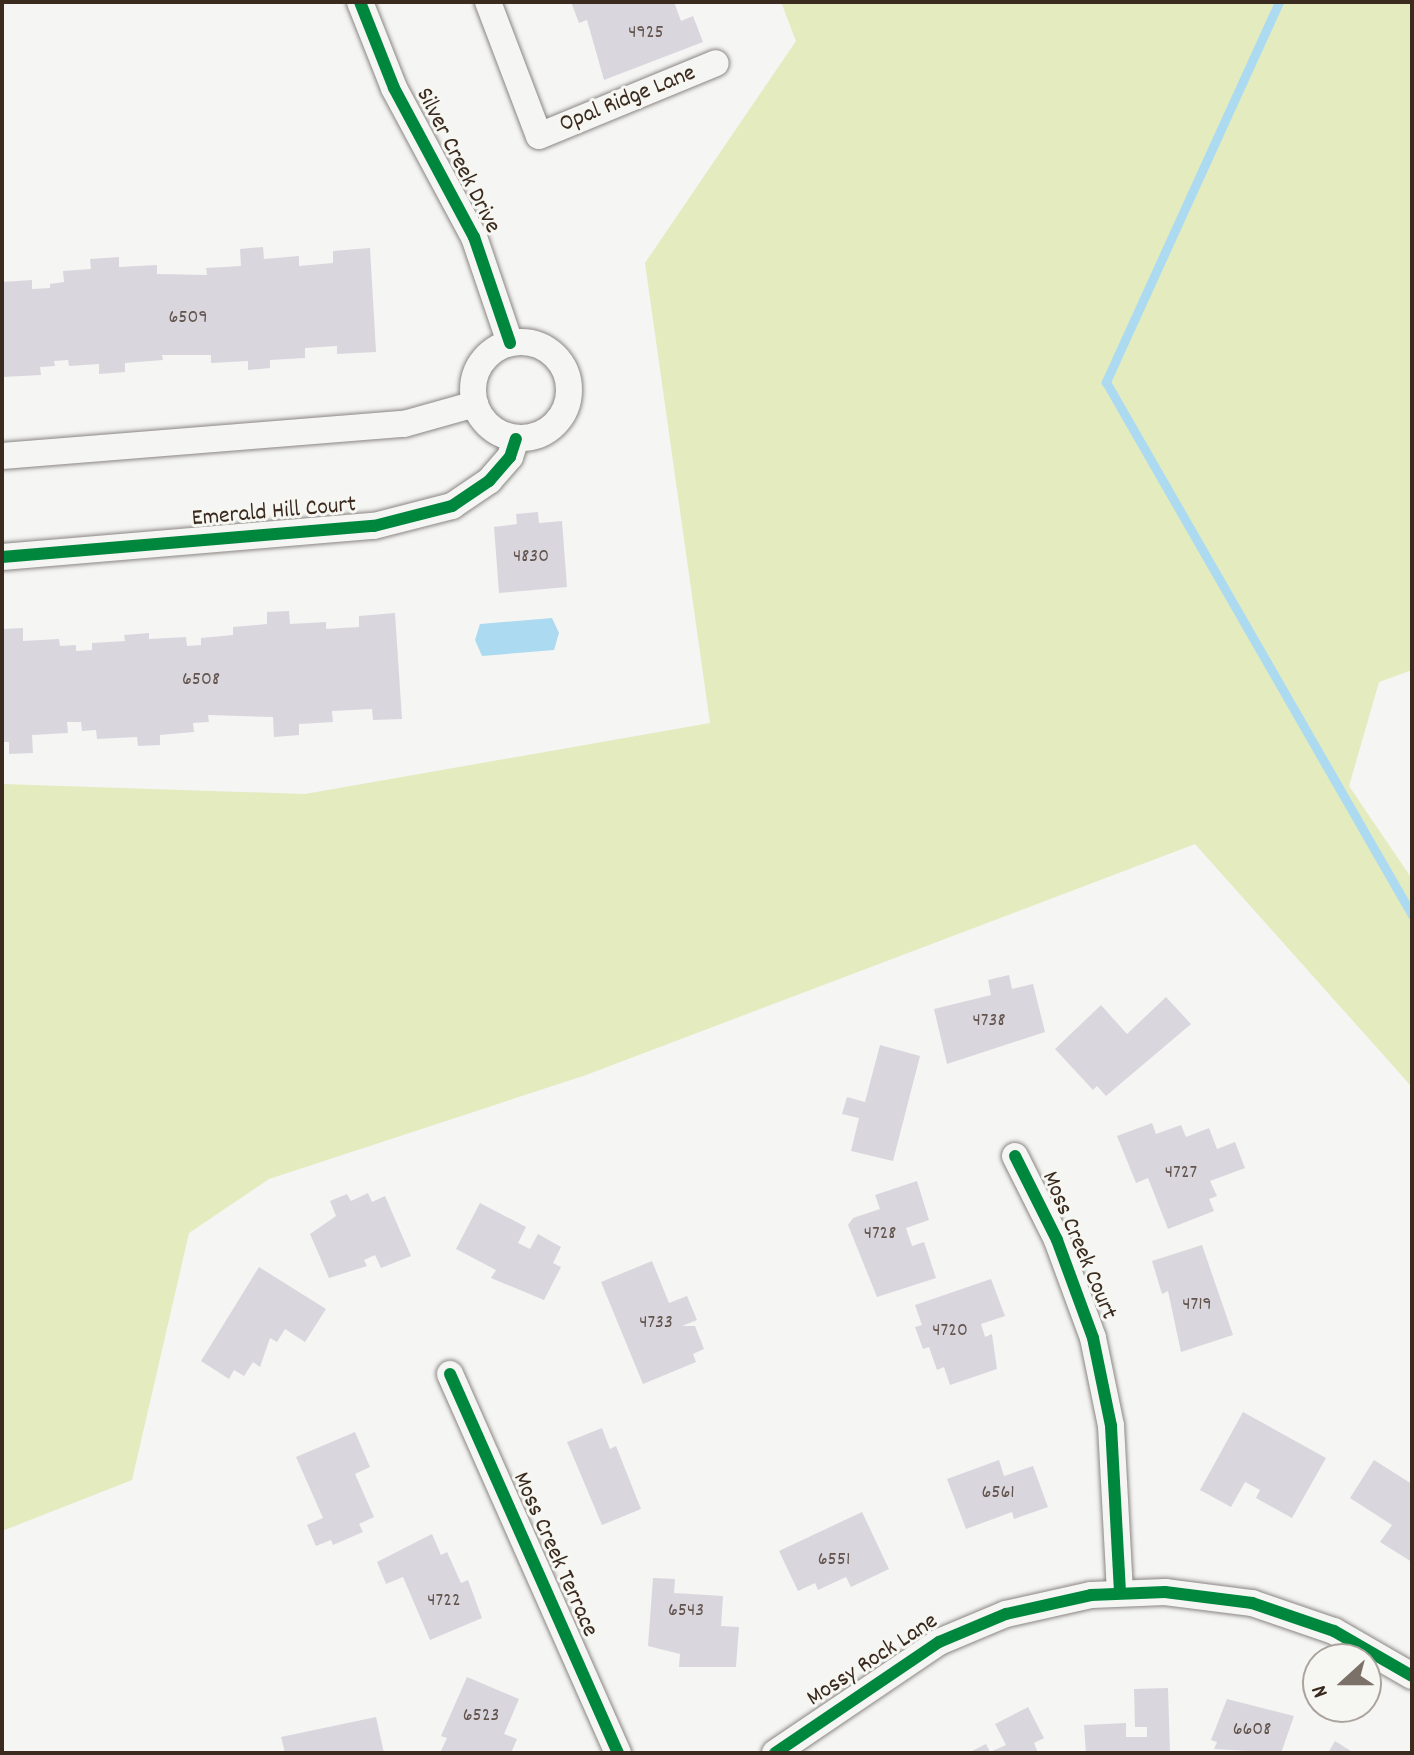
<!DOCTYPE html>
<html>
<head>
<meta charset="utf-8">
<style>
  body { margin:0 }
  #map { position:relative; width:1414px; height:1755px; overflow:hidden; background:#f5f5f3; font-family:Dekko,sans-serif }
  div>[style] { position:absolute }
  [style*='--x'] { left:calc(var(--x)*1px); top:calc(var(--y)*1px); width:calc(var(--w)*1px); rotate:calc(var(--a)*1deg) }
  .green>* { inset:0; background:#e3ebbf }
  .water>* { inset:0; background:#acdaf0 }
  .stream>* { height:9px; margin:-4.5px; padding:0 4.5px; transform-origin:4.5px; border-radius:4.5px; background:#acdaf0 }
  .building>* { inset:0; background:#dad6de }
  .roads { filter:drop-shadow(0 0 2px #8a8683) drop-shadow(0 0 2px #8a8683) }
  .street>* { height:26px; margin:-13px; padding:0 13px; transform-origin:13px; border-radius:13px; background:#f5f5f3 }
  .street>.ring { margin:-13px; padding:0; box-sizing:content-box; background:none; border:26px solid #f5f5f3; border-radius:50% }
  .cycleway>* { height:12px; margin:-6px; padding:0 6px; transform-origin:6px; border-radius:6px; background:#00873e }
  span { translate:-50% -50%; white-space:nowrap; text-align:center; line-height:1.15; -webkit-text-stroke:6px #f6f6f2; paint-order:stroke }
  .number-label { font-size:20px; color:#63554e }
  .number-label span { -webkit-text-stroke-width:0 }
  .street-label { font-size:24px; color:#3b2a1e }
  .frame { position:absolute; inset:0; border:4px solid #3b2a1e; pointer-events:none }
  .north { position:absolute; left:1302px; top:1643px; width:80px; height:80px; box-sizing:border-box; background:#f6f6f2; border:2px solid #aba49d; border-radius:50%; rotate:249deg; font-size:22px; font-weight:700; line-height:32px; text-align:center; color:#3b2a1e }
  .north::after { content:''; display:block; margin:auto; width:28px; height:36px; background:#7c7169; clip-path:polygon(50% 0,100% 100%,50% 72%,0 100%) }
</style>
</head>
<body>
<div id="map">
  <div class="green">
    <i style="clip-path:polygon(781px 2px,1412px 2px,1412px 670px,1379px 682px,1349px 786px,1412px 879px,1412px 1087px,1195px 844px,586px 1075px,269px 1179px,189px 1233px,132px 1480px,2px 1531px,2px 784px,305px 794px,710px 723px,645px 263px,796px 41px)"></i>
  </div>
  <div class="water">
    <i style="clip-path:polygon(552px 618px,559px 633px,554px 650px,482px 656px,475px 640px,480px 624px)"></i>
  </div>
  <div class="stream">
    <i style="--x:1279;--y:2;--w:418;--a:114.5"></i>
    <i style="--x:1106;--y:382;--w:615;--a:60.14"></i>
  </div>
  <div class="building">
    <i style="clip-path:polygon(571px 2px,674px 2px,681px 21px,693px 16px,703px 42px,604px 80px,587px 20px,579px 23px)"></i>
    <i style="clip-path:polygon(263px 247px,264px 259px,299px 256px,299px 266px,333px 263px,333px 251px,370px 248px,376px 352px,337px 354px,337px 346px,305px 348px,305px 358px,270px 360px,270px 368px,248px 370px,248px 361px,211px 363px,211px 355px,162px 355px,163px 360px,125px 363px,125px 372px,99px 374px,99px 364px,69px 366px,68px 360px,54px 361px,55px 366px,40px 367px,41px 375px,2px 377px,2px 282px,32px 280px,32px 289px,50px 288px,50px 284px,64px 282px,63px 271px,91px 269px,90px 259px,119px 257px,119px 267px,157px 265px,157px 274px,207px 275px,206px 268px,241px 266px,240px 249px)"></i>
    <i style="clip-path:polygon(538px 512px,539px 523px,562px 521px,567px 587px,499px 593px,494px 527px,517px 524px,516px 514px)"></i>
    <i style="clip-path:polygon(289px 611px,290px 624px,326px 622px,326px 629px,359px 627px,359px 616px,395px 613px,402px 719px,373px 720px,372px 709px,332px 711px,333px 722px,299px 724px,299px 735px,274px 737px,273px 717px,208px 715px,209px 722px,193px 723px,194px 732px,160px 735px,160px 745px,138px 746px,137px 737px,97px 739px,96px 730px,82px 731px,81px 722px,67px 722px,68px 733px,32px 735px,33px 753px,9px 754px,9px 742px,2px 742px,3px 629px,23px 628px,23px 641px,59px 639px,60px 646px,76px 645px,76px 651px,92px 650px,92px 643px,125px 641px,124px 635px,149px 633px,149px 639px,186px 637px,187px 646px,201px 645px,201px 638px,233px 635px,233px 627px,267px 624px,267px 612px)"></i>
    <i style="clip-path:polygon(1009px 975px,1012px 989px,1033px 984px,1045px 1032px,947px 1064px,934px 1009px,991px 995px,988px 980px)"></i>
    <i style="clip-path:polygon(1166px 997px,1191px 1024px,1106px 1096px,1097px 1086px,1093px 1090px,1055px 1049px,1101px 1005px,1127px 1034px)"></i>
    <i style="clip-path:polygon(880px 1045px,920px 1056px,893px 1161px,851px 1151px,859px 1118px,842px 1114px,847px 1097px,865px 1102px)"></i>
    <i style="clip-path:polygon(1152px 1123px,1156px 1134px,1181px 1125px,1186px 1137px,1209px 1128px,1217px 1149px,1235px 1142px,1245px 1168px,1210px 1181px,1217px 1196px,1209px 1199px,1214px 1211px,1168px 1229px,1148px 1178px,1136px 1183px,1117px 1136px)"></i>
    <i style="clip-path:polygon(917px 1181px,929px 1220px,906px 1228px,912px 1246px,924px 1242px,936px 1278px,877px 1297px,848px 1225px,853px 1218px,880px 1209px,875px 1195px)"></i>
    <i style="clip-path:polygon(368px 1193px,372px 1202px,385px 1196px,411px 1256px,381px 1268px,375px 1255px,364px 1260px,367px 1266px,329px 1278px,310px 1234px,336px 1216px,330px 1201px,347px 1194px,351px 1201px)"></i>
    <i style="clip-path:polygon(480px 1203px,526px 1227px,518px 1243px,530px 1249px,538px 1234px,561px 1247px,553px 1263px,561px 1267px,544px 1300px,491px 1278px,496px 1270px,456px 1249px)"></i>
    <i style="clip-path:polygon(1202px 1245px,1233px 1335px,1181px 1352px,1168px 1291px,1162px 1294px,1152px 1261px)"></i>
    <i style="clip-path:polygon(652px 1261px,669px 1303px,687px 1296px,697px 1320px,682px 1326px,695px 1326px,704px 1349px,693px 1354px,696px 1362px,643px 1384px,601px 1282px)"></i>
    <i style="clip-path:polygon(259px 1267px,326px 1309px,305px 1342px,285px 1329px,277px 1342px,270px 1338px,260px 1367px,253px 1362px,244px 1376px,234px 1370px,229px 1379px,201px 1361px)"></i>
    <i style="clip-path:polygon(991px 1279px,1005px 1316px,981px 1324px,985px 1337px,992px 1334px,997px 1369px,950px 1385px,944px 1367px,937px 1370px,929px 1347px,923px 1349px,915px 1327px,922px 1325px,915px 1305px)"></i>
    <i style="clip-path:polygon(1243px 1412px,1326px 1458px,1292px 1518px,1256px 1498px,1260px 1490px,1245px 1482px,1231px 1507px,1200px 1490px)"></i>
    <i style="clip-path:polygon(602px 1428px,610px 1449px,616px 1446px,641px 1509px,602px 1525px,567px 1442px)"></i>
    <i style="clip-path:polygon(355px 1432px,370px 1467px,355px 1474px,374px 1517px,359px 1524px,363px 1532px,333px 1545px,331px 1540px,316px 1546px,307px 1525px,323px 1518px,296px 1457px)"></i>
    <i style="clip-path:polygon(999px 1460px,1004px 1476px,1033px 1466px,1048px 1507px,1014px 1519px,1012px 1512px,966px 1529px,947px 1479px)"></i>
    <i style="clip-path:polygon(1374px 1460px,1412px 1484px,1412px 1562px,1380px 1542px,1392px 1525px,1350px 1498px)"></i>
    <i style="clip-path:polygon(862px 1512px,889px 1569px,851px 1587px,846px 1577px,818px 1590px,815px 1583px,798px 1591px,779px 1551px)"></i>
    <i style="clip-path:polygon(432px 1534px,441px 1555px,447px 1552px,461px 1583px,468px 1580px,482px 1618px,430px 1640px,403px 1577px,386px 1584px,377px 1562px)"></i>
    <i style="clip-path:polygon(653px 1578px,675px 1579px,674px 1593px,723px 1596px,721px 1626px,739px 1627px,736px 1667px,679px 1667px,680px 1654px,648px 1646px)"></i>
    <i style="clip-path:polygon(467px 1677px,519px 1699px,504px 1734px,517px 1739px,511px 1753px,440px 1753px,447px 1738px,441px 1736px)"></i>
    <i style="clip-path:polygon(1168px 1688px,1170px 1753px,1086px 1753px,1084px 1725px,1126px 1723px,1126px 1737px,1147px 1737px,1147px 1727px,1135px 1727px,1134px 1689px)"></i>
    <i style="clip-path:polygon(1227px 1699px,1294px 1716px,1281px 1753px,1214px 1749px,1217px 1742px,1211px 1740px)"></i>
    <i style="clip-path:polygon(1028px 1707px,1044px 1738px,1034px 1743px,1038px 1753px,968px 1753px,986px 1744px,990px 1752px,1006px 1745px,995px 1724px)"></i>
    <i style="clip-path:polygon(376px 1717px,384px 1753px,285px 1753px,281px 1737px)"></i>
    <i style="clip-path:polygon(1335px 1741px,1354px 1753px,1328px 1753px)"></i>
  </div>
  <div class="roads">
    <div class="street">
      <i style="--x:360;--y:2;--w:92;--a:68.4"></i>
      <i style="--x:394;--y:88;--w:169;--a:61.8"></i>
      <i style="--x:474;--y:237;--w:112;--a:71.2"></i>
      <i style="--x:488;--y:2;--w:143;--a:69.2"></i>
      <i style="--x:539;--y:136;--w:191;--a:-22.4"></i>
      <i class="ring" style="left:473px;top:342px;width:70px;height:70px"></i>
      <i style="--x:2;--y:456;--w:403;--a:-4.6"></i>
      <i style="--x:404;--y:424;--w:74;--a:-15.7"></i>
      <i style="--x:2;--y:557;--w:373;--a:-4.8"></i>
      <i style="--x:374;--y:526;--w:81;--a:-14.4"></i>
      <i style="--x:452;--y:506;--w:45;--a:-34"></i>
      <i style="--x:489;--y:481;--w:32;--a:-49"></i>
      <i style="--x:510;--y:457;--w:19;--a:-72"></i>
      <i style="--x:1015;--y:1156;--w:94;--a:63.4"></i>
      <i style="--x:1057;--y:1240;--w:104;--a:69.8"></i>
      <i style="--x:1093;--y:1338;--w:90;--a:78.4"></i>
      <i style="--x:1111;--y:1426;--w:166;--a:86.9"></i>
      <i style="--x:450;--y:1374;--w:415;--a:66.1"></i>
      <i style="--x:775;--y:1753;--w:198;--a:-34.1"></i>
      <i style="--x:939;--y:1642;--w:73;--a:-22.7"></i>
      <i style="--x:1006;--y:1614;--w:87;--a:-12.6"></i>
      <i style="--x:1091;--y:1595;--w:74;--a:-2.3"></i>
      <i style="--x:1165;--y:1592;--w:88;--a:7.2"></i>
      <i style="--x:1252;--y:1603;--w:87;--a:18.9"></i>
      <i style="--x:1334;--y:1631;--w:90;--a:30"></i>
    </div>
  </div>
  <div class="cycleway">
    <i style="--x:360;--y:2;--w:92;--a:68.4"></i>
    <i style="--x:394;--y:88;--w:169;--a:61.8"></i>
    <i style="--x:474;--y:237;--w:112;--a:71.2"></i>
    <i style="--x:2;--y:557;--w:373;--a:-4.8"></i>
    <i style="--x:374;--y:526;--w:81;--a:-14.4"></i>
    <i style="--x:452;--y:506;--w:45;--a:-34"></i>
    <i style="--x:489;--y:481;--w:32;--a:-49"></i>
    <i style="--x:510;--y:457;--w:19;--a:-72"></i>
    <i style="--x:1015;--y:1156;--w:94;--a:63.4"></i>
    <i style="--x:1057;--y:1240;--w:104;--a:69.8"></i>
    <i style="--x:1093;--y:1338;--w:90;--a:78.4"></i>
    <i style="--x:1111;--y:1426;--w:166;--a:86.9"></i>
    <i style="--x:450;--y:1374;--w:415;--a:66.1"></i>
    <i style="--x:775;--y:1753;--w:198;--a:-34.1"></i>
    <i style="--x:939;--y:1642;--w:73;--a:-22.7"></i>
    <i style="--x:1006;--y:1614;--w:87;--a:-12.6"></i>
    <i style="--x:1091;--y:1595;--w:74;--a:-2.3"></i>
    <i style="--x:1165;--y:1592;--w:88;--a:7.2"></i>
    <i style="--x:1252;--y:1603;--w:87;--a:18.9"></i>
    <i style="--x:1334;--y:1631;--w:90;--a:30"></i>
  </div>
  <div class="number-label">
    <span style="left:646px;top:33px">4925</span>
    <span style="left:188px;top:318px">6509</span>
    <span style="left:531px;top:557px">4830</span>
    <span style="left:201px;top:680px">6508</span>
    <span style="left:989px;top:1021px">4738</span>
    <span style="left:1181px;top:1173px">4727</span>
    <span style="left:880px;top:1234px">4728</span>
    <span style="left:1197px;top:1305px">4719</span>
    <span style="left:656px;top:1323px">4733</span>
    <span style="left:950px;top:1331px">4720</span>
    <span style="left:998px;top:1493px">6561</span>
    <span style="left:834px;top:1560px">6551</span>
    <span style="left:444px;top:1601px">4722</span>
    <span style="left:686px;top:1611px">6543</span>
    <span style="left:481px;top:1716px">6523</span>
    <span style="left:1252px;top:1730px">6608</span>
  </div>
  <div class="street-label">
    <span style="left:628px;top:100px;rotate:-22deg">Opal Ridge Lane</span>
    <span style="left:457px;top:161px;rotate:63deg">Silver Creek Drive</span>
    <span style="left:274px;top:513px;rotate:-5deg">Emerald Hill Court</span>
    <span style="left:1078px;top:1246px;rotate:67deg">Moss Creek Court</span>
    <span style="left:554px;top:1555px;rotate:66deg">Moss Creek Terrace</span>
    <span style="left:873px;top:1661px;rotate:-33deg">Mossy Rock Lane</span>
  </div>
  <div class="frame"></div>
  <div class="north">N</div>
</div>
</body>
</html>
